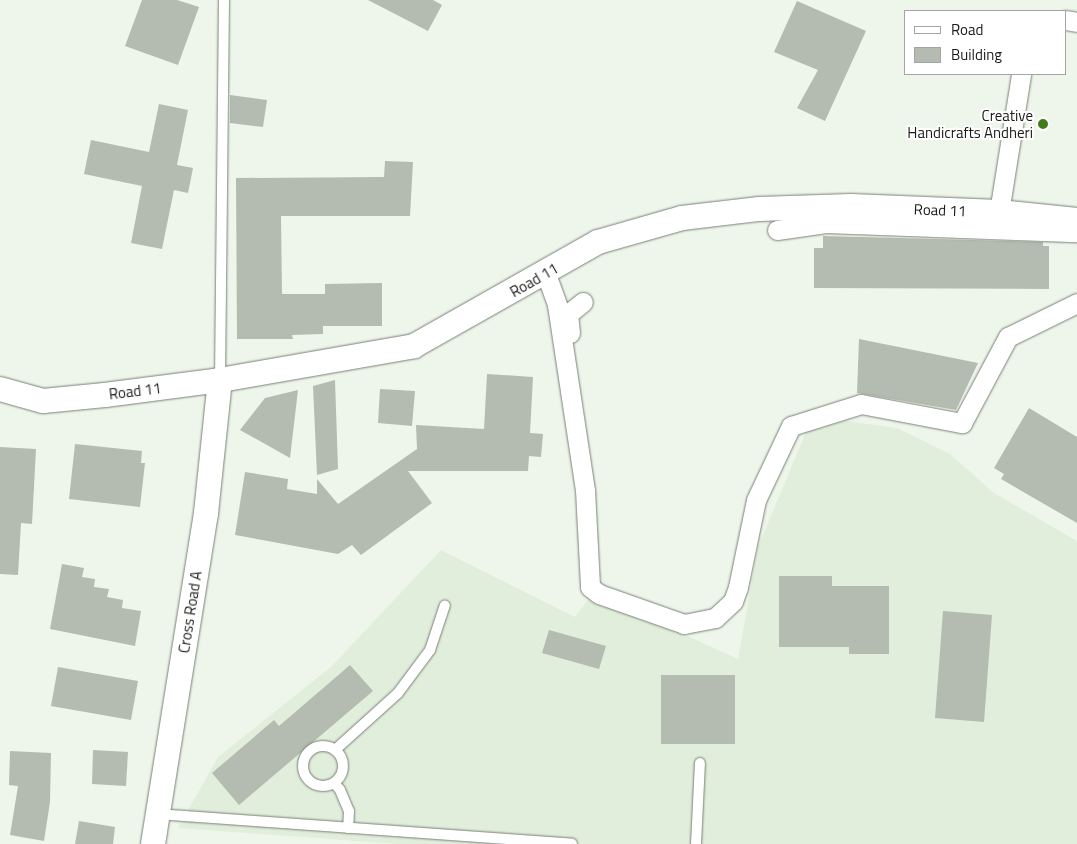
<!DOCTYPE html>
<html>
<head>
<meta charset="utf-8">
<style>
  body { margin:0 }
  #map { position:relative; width:1077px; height:844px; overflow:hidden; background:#eef6eb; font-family:"Titillium Web",sans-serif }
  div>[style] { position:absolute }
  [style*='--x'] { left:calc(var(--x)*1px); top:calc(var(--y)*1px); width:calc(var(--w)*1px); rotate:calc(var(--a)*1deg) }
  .built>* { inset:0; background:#e2eedc }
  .building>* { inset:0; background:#b4bbb1 }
  .roads { filter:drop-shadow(0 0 1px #798076) drop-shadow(0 0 1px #798076) }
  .service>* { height:10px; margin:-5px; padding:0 5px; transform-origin:5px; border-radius:5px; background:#fff }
  .service>.ring { margin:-5px; padding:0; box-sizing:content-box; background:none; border:10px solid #fff; border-radius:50% }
  .minor>* { height:19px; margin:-9.5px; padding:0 9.5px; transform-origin:9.5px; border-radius:9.5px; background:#fff }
  .tertiary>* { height:24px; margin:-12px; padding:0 12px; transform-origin:12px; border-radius:12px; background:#fff }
  .dots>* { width:14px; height:14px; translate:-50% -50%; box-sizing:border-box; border:2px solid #fff; border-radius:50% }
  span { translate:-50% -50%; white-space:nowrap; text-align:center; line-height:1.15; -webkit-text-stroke:4px #fff; paint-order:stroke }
  .poi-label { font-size:15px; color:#1a1c18 }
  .right { translate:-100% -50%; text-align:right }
  .street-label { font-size:15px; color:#1a1c18 }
  .legend { position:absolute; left:904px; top:10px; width:162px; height:65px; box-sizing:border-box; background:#fff; border:1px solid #a3a4a3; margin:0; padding:6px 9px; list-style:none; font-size:15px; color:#1a1c18 }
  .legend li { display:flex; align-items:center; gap:10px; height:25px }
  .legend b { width:25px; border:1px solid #a3a4a3 }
</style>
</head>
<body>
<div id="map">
  <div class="built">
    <i style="clip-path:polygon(845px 421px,897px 428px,950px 454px,994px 493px,1077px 541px,1077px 844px,397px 844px,178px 828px,218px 757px,331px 667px,441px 550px,575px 617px,593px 593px,738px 659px,758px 547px,806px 432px)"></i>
  </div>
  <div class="building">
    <i style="clip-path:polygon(142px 0,177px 0,199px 7px,178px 65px,125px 46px)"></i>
    <i style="clip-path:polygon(368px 0,433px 0,442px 5px,428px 31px)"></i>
    <i style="clip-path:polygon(797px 1px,866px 31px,825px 121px,797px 108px,818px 70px,774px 52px)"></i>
    <i style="clip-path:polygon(230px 95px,267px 100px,263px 127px,230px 123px)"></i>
    <i style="clip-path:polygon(159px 104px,188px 110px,177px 165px,193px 168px,188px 193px,174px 190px,162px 249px,131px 243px,142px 186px,84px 174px,91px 140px,149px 152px)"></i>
    <i style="clip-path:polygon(385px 161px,413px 162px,410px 216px,281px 216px,282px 294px,325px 294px,325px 284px,382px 283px,382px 326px,323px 326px,323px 334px,292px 335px,293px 339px,237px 339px,236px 178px,384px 177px)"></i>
    <i style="clip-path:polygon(823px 236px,1043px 242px,1043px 246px,1049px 246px,1049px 289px,814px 288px,814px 248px,823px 248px)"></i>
    <i style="clip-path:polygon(859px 339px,978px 363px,956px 410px,857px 393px)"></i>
    <i style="clip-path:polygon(487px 374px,533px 377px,530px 433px,543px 434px,541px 457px,529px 456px,528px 471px,408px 471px,432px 503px,361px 555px,352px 545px,338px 554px,235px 535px,245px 472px,288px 479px,287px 489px,317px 494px,317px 479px,338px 504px,417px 449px,416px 425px,484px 429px)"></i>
    <i style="clip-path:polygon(335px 380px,338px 469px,317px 475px,313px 386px)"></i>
    <i style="clip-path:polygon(380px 389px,415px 391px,412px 426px,378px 423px)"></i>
    <i style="clip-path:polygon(298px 390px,290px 458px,240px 430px,265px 398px)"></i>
    <i style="clip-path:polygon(1029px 408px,1077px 437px,1077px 523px,1001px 479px,1004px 474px,994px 468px)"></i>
    <i style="clip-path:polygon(75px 444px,142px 451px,141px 463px,145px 463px,140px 507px,69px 499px)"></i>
    <i style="clip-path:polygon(0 447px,36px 449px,32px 524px,21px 523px,18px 575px,0 574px)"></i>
    <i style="clip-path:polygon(62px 564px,84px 568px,82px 577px,95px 579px,94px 587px,109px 589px,107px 597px,123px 600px,122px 608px,141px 611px,135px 646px,50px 629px)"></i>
    <i style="clip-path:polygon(779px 576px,832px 576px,832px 586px,889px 586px,889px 654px,849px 654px,849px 647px,779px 647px)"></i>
    <i style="clip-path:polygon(943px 611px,992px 615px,984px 722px,935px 718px)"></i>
    <i style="clip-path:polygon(549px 630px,606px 646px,599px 669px,542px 653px)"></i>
    <i style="clip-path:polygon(350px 665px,373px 691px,239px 805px,212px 773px,274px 720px,279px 726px)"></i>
    <i style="clip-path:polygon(58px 667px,138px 681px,131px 720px,51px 706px)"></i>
    <i style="clip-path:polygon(661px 675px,735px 675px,735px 744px,661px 744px)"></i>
    <i style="clip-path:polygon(93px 750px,128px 752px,126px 786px,92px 784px)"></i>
    <i style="clip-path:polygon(10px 751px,51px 753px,50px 802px,44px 841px,10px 835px,18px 786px,9px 785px)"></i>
    <i style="clip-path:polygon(79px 821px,115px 827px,113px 844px,75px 844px)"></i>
  </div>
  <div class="roads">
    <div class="service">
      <i style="--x:220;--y:380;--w:380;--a:-89.4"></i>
      <i class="ring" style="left:303px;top:746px;width:30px;height:30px"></i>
      <i style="--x:335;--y:750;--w:85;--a:-42.1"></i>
      <i style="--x:398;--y:693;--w:54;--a:-53.3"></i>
      <i style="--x:430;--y:650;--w:47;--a:-71.6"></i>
      <i style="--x:334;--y:783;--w:9;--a:49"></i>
      <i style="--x:340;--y:790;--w:23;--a:67"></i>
      <i style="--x:349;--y:811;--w:17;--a:93"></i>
      <i style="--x:158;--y:814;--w:415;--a:4.1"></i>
      <i style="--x:696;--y:844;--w:81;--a:-87.2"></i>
    </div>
    <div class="minor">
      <i style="--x:1066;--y:20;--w:11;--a:10"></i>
      <i style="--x:999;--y:212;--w:140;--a:-80.9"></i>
      <i style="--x:777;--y:230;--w:49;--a:-8.1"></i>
      <i style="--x:826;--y:223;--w:251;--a:2.1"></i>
      <i style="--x:546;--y:274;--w:33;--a:70"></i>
      <i style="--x:557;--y:305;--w:187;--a:81.4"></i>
      <i style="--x:585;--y:490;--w:97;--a:87"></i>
      <i style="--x:590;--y:587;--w:11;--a:38"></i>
      <i style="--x:599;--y:594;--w:90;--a:19.4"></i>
      <i style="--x:684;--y:624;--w:32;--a:-11"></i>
      <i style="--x:715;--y:618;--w:25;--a:-43"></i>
      <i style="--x:733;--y:601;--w:15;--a:-70"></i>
      <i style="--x:738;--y:587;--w:89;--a:-78.3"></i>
      <i style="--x:756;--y:500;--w:82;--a:-64.7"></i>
      <i style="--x:791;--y:426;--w:73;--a:-17.4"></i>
      <i style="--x:861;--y:404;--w:103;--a:10.7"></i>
      <i style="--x:962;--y:423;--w:98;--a:-61.9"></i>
      <i style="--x:1008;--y:337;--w:77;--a:-26.2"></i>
      <i style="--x:570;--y:333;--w:19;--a:-96"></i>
      <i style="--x:568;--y:314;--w:19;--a:-39"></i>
    </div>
    <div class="tertiary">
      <i style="--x:0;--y:389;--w:45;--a:15.6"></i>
      <i style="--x:43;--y:401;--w:62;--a:-5.5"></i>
      <i style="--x:105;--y:395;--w:116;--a:-7.4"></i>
      <i style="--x:220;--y:380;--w:197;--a:-9.9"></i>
      <i style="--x:414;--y:346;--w:211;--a:-29.5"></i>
      <i style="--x:598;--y:242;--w:87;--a:-15.9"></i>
      <i style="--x:682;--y:218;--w:78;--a:-6.7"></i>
      <i style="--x:759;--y:209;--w:92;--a:-1.9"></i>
      <i style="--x:851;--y:206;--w:148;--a:2.3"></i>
      <i style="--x:999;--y:212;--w:78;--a:5.9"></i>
      <i style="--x:153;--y:844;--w:335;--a:-80.9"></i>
      <i style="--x:206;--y:513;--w:134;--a:-84"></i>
    </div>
  </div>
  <div class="dots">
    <i style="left:1043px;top:124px;background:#407d1a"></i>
  </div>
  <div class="poi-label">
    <span class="right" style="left:1033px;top:124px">Creative<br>Handicrafts Andheri</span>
  </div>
  <div class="street-label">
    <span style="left:940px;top:210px;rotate:2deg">Road 11</span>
    <span style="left:534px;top:280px;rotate:-30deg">Road 11</span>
    <span style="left:135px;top:391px;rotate:-7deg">Road 11</span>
    <span style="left:190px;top:612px;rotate:-81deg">Cross Road A</span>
  </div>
  <ul class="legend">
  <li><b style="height:6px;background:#fff"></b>Road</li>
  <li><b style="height:14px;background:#b4bbb1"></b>Building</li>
  </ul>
</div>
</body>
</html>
